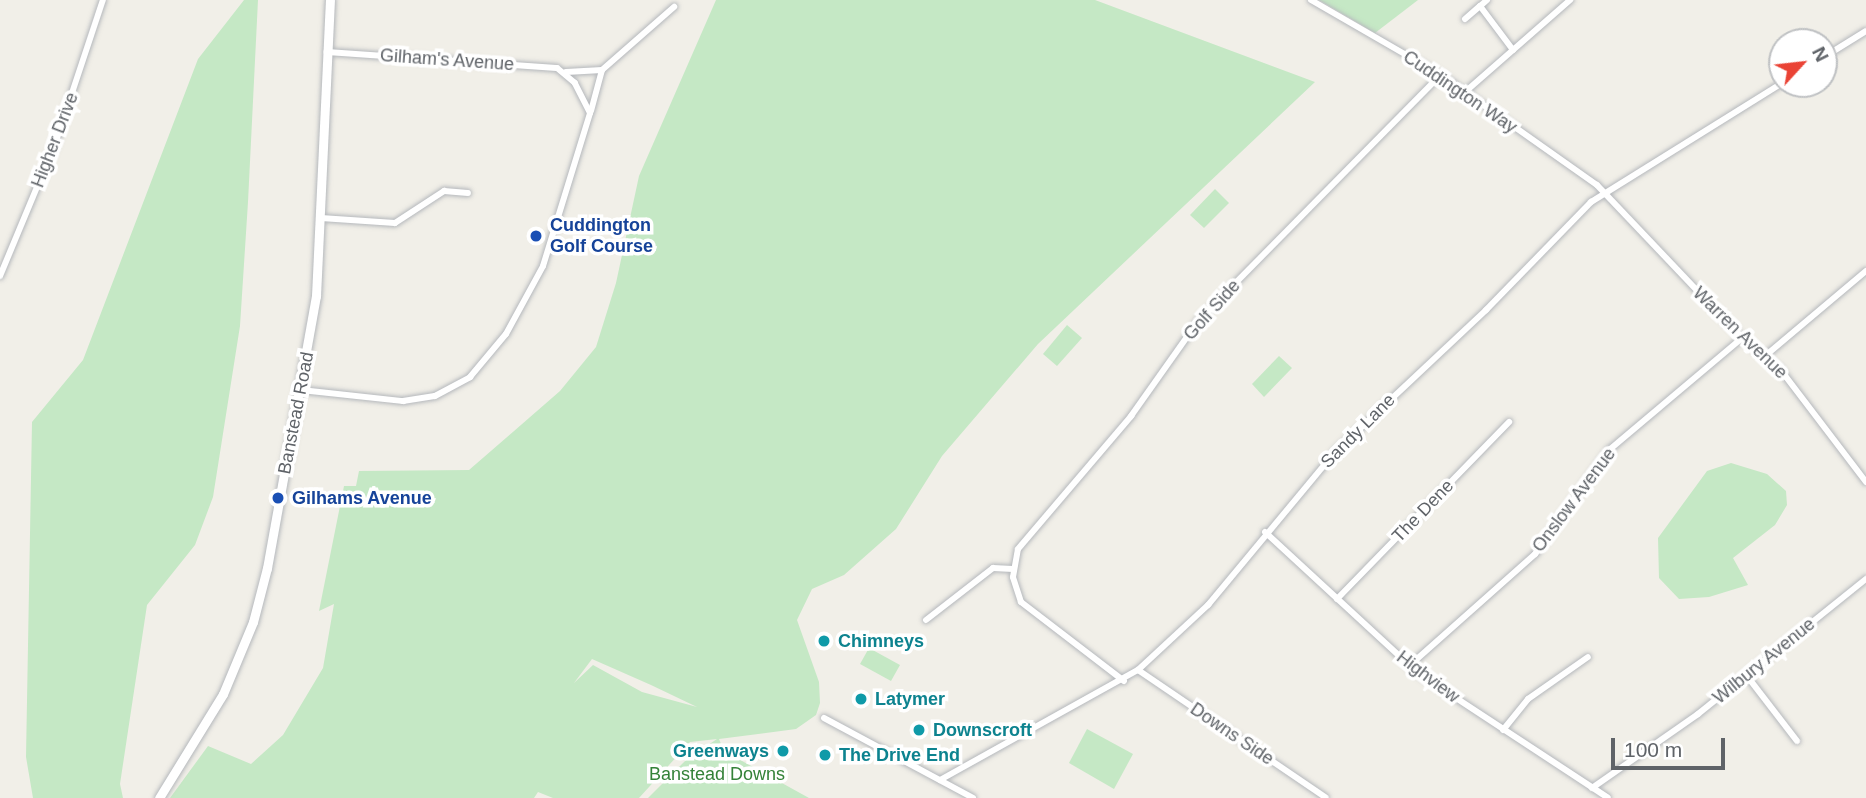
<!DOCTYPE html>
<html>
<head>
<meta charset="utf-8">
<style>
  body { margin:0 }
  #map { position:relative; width:1866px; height:798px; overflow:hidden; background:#f1efe8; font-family:Helvetica,sans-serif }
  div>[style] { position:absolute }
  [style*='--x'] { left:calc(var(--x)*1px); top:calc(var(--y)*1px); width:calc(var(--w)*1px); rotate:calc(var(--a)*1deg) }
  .green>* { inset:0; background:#c5e8c5 }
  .roads { filter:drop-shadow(0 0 2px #b5b8bc) drop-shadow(0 0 2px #b5b8bc) }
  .street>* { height:6px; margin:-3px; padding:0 3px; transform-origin:3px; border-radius:3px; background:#fff }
  .secondary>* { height:9px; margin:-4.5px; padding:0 4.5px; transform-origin:4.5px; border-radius:4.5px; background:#fff }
  .dots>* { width:19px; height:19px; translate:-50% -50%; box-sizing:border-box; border:4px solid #fff; border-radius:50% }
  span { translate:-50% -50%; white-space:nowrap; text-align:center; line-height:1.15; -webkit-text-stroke:7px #fff; paint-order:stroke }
  .street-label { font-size:18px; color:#5f6368 }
  .transit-label { font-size:18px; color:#164399; font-weight:700 }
  .left { translate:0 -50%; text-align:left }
  .culture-label { font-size:18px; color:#0d838f; font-weight:700 }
  .right { translate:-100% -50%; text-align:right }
  .park-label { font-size:18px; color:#348238 }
  .north { position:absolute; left:1768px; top:28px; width:70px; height:70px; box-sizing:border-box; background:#fff; border:2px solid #bfc1c3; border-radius:50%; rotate:63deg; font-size:19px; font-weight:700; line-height:28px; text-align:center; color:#5f6368 }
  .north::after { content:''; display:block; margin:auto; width:24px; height:32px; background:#ea4335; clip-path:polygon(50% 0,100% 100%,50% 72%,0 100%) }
  .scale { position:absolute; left:1611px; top:738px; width:114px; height:32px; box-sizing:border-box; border:4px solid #5f6368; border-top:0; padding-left:9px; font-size:21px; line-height:24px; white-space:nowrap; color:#5f6368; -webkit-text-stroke:5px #fff; paint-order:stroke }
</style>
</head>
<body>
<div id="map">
  <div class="green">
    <i style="clip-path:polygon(244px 0,258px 0,248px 202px,240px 326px,213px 497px,195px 545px,147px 605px,120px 784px,123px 798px,33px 798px,26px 757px,32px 422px,83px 360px,198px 59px)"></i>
    <i style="clip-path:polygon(evenodd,716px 0,1095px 0,1315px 82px,1038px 344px,942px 456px,896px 529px,844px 575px,812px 589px,797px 620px,819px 682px,820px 703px,816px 715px,796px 729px,719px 739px,724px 751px,809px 798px,648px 798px,687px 759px,717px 739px,690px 742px,639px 798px,553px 798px,538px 792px,534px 798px,170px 798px,208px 746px,251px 764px,283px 735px,323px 668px,334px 604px,319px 611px,344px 486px,356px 486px,359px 471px,469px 470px,560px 391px,596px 347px,616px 283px,639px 176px,716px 0,592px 659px,651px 685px,697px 707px,642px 692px,593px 665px,574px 683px,592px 659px)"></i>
    <i style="clip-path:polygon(1319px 0,1418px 0,1375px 33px)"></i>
    <i style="clip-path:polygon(1215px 189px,1229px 203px,1204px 228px,1190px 215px)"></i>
    <i style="clip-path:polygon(1067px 325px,1082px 338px,1057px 366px,1043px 354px)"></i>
    <i style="clip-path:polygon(1279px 356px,1292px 368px,1264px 397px,1252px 384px)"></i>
    <i style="clip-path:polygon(1731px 463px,1767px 474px,1786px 491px,1787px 505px,1775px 525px,1733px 558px,1748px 585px,1709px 597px,1679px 599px,1659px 578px,1658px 538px,1707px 471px)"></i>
    <i style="clip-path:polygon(869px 648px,900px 665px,891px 681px,860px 664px)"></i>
    <i style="clip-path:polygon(1087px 729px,1133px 754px,1114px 789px,1069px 763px)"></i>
  </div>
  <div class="roads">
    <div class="street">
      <i style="--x:1311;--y:0;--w:150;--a:30"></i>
      <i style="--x:1441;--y:75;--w:191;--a:35.2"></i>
      <i style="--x:1597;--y:185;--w:211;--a:46.5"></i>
      <i style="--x:1742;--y:338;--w:49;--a:39.2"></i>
      <i style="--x:1780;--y:369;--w:142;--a:52.7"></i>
      <i style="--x:1487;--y:0;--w:9;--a:139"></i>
      <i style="--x:1480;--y:6;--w:55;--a:53.1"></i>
      <i style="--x:1465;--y:19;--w:20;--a:-41"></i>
      <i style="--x:1824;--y:57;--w:49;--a:-31.8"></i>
      <i style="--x:566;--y:72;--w:36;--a:-3"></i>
      <i style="--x:1465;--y:92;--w:140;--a:-41.2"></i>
      <i style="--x:591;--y:111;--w:42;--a:-75"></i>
      <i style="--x:602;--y:70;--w:96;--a:-41.2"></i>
      <i style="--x:321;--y:218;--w:74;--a:3.9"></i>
      <i style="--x:395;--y:223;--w:59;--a:-33.1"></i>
      <i style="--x:444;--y:191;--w:24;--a:5"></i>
      <i style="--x:0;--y:276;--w:143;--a:-67.4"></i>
      <i style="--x:55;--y:144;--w:152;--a:-71.6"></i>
      <i style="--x:1765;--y:356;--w:132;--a:-40.1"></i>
      <i style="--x:301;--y:390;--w:103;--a:6.2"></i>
      <i style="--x:403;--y:401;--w:32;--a:-9"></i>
      <i style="--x:435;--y:396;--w:40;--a:-28"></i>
      <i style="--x:470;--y:377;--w:56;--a:-50.1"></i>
      <i style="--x:506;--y:334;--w:77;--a:-61.4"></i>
      <i style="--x:543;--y:266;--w:160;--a:-72.9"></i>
      <i style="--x:590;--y:113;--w:34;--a:-117"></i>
      <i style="--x:575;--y:83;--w:23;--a:-140"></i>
      <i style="--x:557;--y:68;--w:231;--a:-176"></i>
      <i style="--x:1265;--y:532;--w:208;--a:42.7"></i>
      <i style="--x:1418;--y:673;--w:227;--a:33.3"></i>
      <i style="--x:1337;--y:599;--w:247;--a:-45.8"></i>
      <i style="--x:926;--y:620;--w:85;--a:-37.8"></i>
      <i style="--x:993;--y:568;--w:20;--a:3"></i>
      <i style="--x:1409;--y:666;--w:169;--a:-41.6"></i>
      <i style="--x:1535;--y:554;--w:128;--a:-54.6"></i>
      <i style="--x:1609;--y:450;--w:174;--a:-40.1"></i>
      <i style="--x:1138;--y:670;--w:227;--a:34.2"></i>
      <i style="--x:1747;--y:676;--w:82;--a:52.4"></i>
      <i style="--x:1124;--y:681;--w:130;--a:-142.5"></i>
      <i style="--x:1021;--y:602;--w:26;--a:-108"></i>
      <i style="--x:1013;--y:577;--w:28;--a:-80"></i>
      <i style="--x:1018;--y:549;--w:175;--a:-49.6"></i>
      <i style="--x:1131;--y:416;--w:118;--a:-54.7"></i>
      <i style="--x:1199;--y:320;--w:344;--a:-45.4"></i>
      <i style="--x:824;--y:718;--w:169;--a:28.2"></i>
      <i style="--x:1503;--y:730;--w:40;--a:-51"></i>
      <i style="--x:1528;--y:699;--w:73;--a:-35"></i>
      <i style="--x:940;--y:780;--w:227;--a:-29.1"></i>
      <i style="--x:1138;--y:670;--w:96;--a:-42.9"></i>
      <i style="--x:1208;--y:605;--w:200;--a:-50.3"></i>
      <i style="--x:1336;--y:451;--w:206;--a:-43.2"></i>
      <i style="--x:1486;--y:310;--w:151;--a:-45.8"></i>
      <i style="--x:1591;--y:202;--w:225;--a:-31.9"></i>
      <i style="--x:1592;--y:788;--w:129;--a:-34.9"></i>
      <i style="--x:1698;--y:714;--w:216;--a:-38.8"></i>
    </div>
    <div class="secondary">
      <i style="--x:159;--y:798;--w:122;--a:-58.4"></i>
      <i style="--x:223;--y:694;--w:78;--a:-67.4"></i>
      <i style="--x:253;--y:622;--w:56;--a:-75.5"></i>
      <i style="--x:267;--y:568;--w:276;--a:-79.8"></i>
      <i style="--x:316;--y:296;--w:296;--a:-87.3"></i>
    </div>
  </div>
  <div class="dots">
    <i style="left:536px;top:236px;background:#1a4fb4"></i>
    <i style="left:278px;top:498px;background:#1a4fb4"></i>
    <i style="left:824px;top:641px;background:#0f9aa8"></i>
    <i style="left:861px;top:699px;background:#0f9aa8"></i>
    <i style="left:919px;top:730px;background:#0f9aa8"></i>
    <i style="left:783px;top:751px;background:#0f9aa8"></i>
    <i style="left:825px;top:755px;background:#0f9aa8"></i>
  </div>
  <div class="street-label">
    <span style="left:447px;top:60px;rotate:4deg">Gilham's Avenue</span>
    <span style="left:1460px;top:92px;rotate:34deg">Cuddington Way</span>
    <span style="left:55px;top:140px;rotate:-69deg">Higher Drive</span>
    <span style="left:1212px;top:310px;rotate:-48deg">Golf Side</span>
    <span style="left:1740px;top:333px;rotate:44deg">Warren Avenue</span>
    <span style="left:296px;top:413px;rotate:-79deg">Banstead Road</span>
    <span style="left:1358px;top:431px;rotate:-45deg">Sandy Lane</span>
    <span style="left:1574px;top:500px;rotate:-53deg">Onslow Avenue</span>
    <span style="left:1423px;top:511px;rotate:-46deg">The Dene</span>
    <span style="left:1764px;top:661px;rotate:-39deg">Wilbury Avenue</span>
    <span style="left:1428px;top:677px;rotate:37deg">Highview</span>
    <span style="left:1232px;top:734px;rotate:34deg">Downs Side</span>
  </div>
  <div class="transit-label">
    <span class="left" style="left:550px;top:236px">Cuddington<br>Golf Course</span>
    <span class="left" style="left:292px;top:498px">Gilhams Avenue</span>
  </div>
  <div class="culture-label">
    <span class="left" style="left:838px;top:641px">Chimneys</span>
    <span class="left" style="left:875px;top:699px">Latymer</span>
    <span class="left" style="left:933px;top:730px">Downscroft</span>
    <span class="right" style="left:769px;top:751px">Greenways</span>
    <span class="left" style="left:839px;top:755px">The Drive End</span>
  </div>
  <div class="park-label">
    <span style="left:717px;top:774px">Banstead Downs</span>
  </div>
  <div class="north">N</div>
  <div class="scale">100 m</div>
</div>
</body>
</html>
